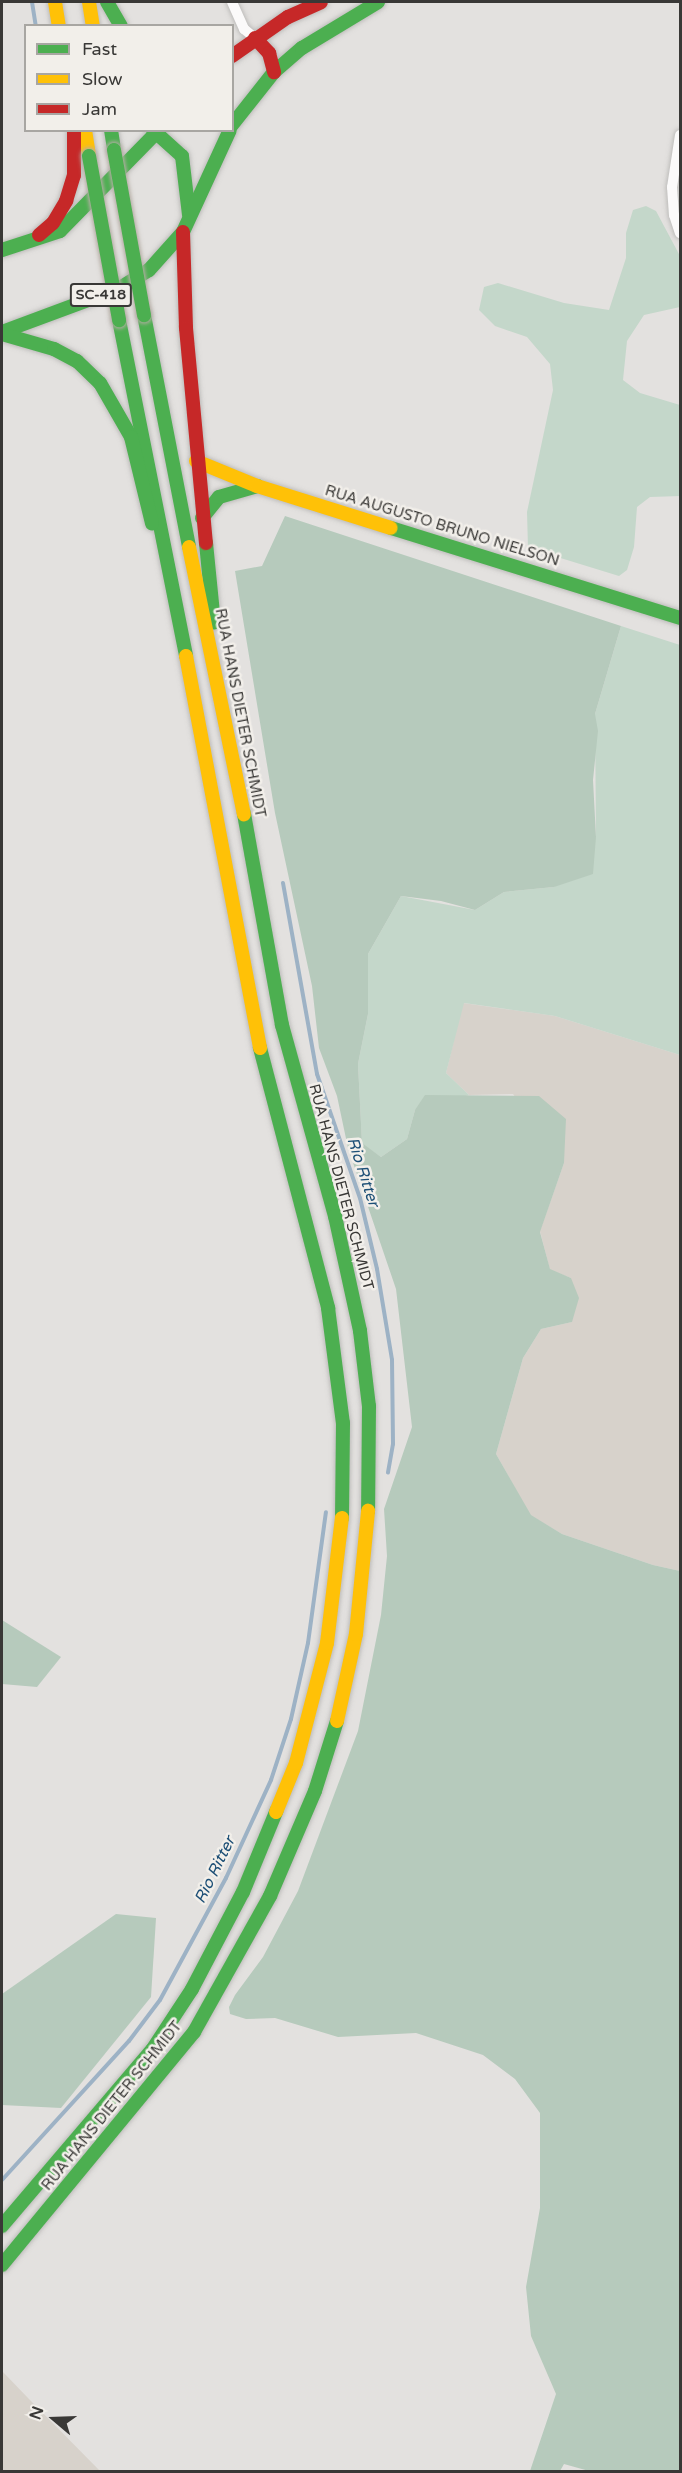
<!DOCTYPE html>
<html>
<head>
<meta charset="utf-8">
<style>
  body { margin:0 }
  #map { position:relative; width:682px; height:2473px; overflow:hidden; background:#e3e1df; font-family:"Varela Round",sans-serif }
  div>[style] { position:absolute }
  [style*='--x'] { left:calc(var(--x)*1px); top:calc(var(--y)*1px); width:calc(var(--w)*1px); rotate:calc(var(--a)*1deg) }
  .built>* { inset:0; background:#d7d2cb }
  .green>* { inset:0; background:#c4d7ca }
  .forest>* { inset:0; background:#b6cabc }
  .stream>* { height:4px; margin:-2px; padding:0 2px; transform-origin:2px; border-radius:2px; background:#9db2c5 }
  .roads { filter:drop-shadow(0 0 2px #bebdbb) drop-shadow(0 0 2px #bebdbb) }
  .street>* { height:10px; margin:-5px; padding:0 5px; transform-origin:5px; border-radius:5px; background:#fbfafa }
  .fast>* { height:14px; margin:-7px; padding:0 7px; transform-origin:7px; border-radius:7px; background:#4caf50 }
  .slow>* { height:14px; margin:-7px; padding:0 7px; transform-origin:7px; border-radius:7px; background:#ffc107 }
  .jam>* { height:14px; margin:-7px; padding:0 7px; transform-origin:7px; border-radius:7px; background:#c62828 }
  .bridges { filter:drop-shadow(0 0 2px #b5ada5) drop-shadow(0 0 2px #b5ada5) }
  .fast-bridge>* { height:14px; margin:-7px; padding:0 7px; transform-origin:7px; border-radius:7px; background:#4caf50 }
  span { translate:-50% -50%; white-space:nowrap; text-align:center; line-height:1.15; -webkit-text-stroke:5px #f2efea; paint-order:stroke }
  .shield-label span { padding:2px 4px; background:#f2efea; border:2px solid; border-radius:4px; -webkit-text-stroke-width:0 }
  .shield-label { font-size:14px; color:#393836; font-weight:700 }
  .street-label { font-size:15px; color:#393836 }
  .water-label { font-size:16px; color:#1d4f76; font-style:italic }
  .frame { position:absolute; inset:0; border:3px solid #393836; pointer-events:none }
  .legend { position:absolute; left:24px; top:24px; width:210px; height:108px; box-sizing:border-box; background:#f2efea; border:2px solid #a8a6a2; margin:0; padding:8px 10px; list-style:none; font-size:18px; color:#393836 }
  .legend li { display:flex; align-items:center; gap:12px; height:30px }
  .legend b { width:30px; border:2px solid #a8a6a2 }
  .north { position:absolute; left:24px; top:2389px; width:60px; height:60px; -webkit-text-stroke:4px #f2efea; paint-order:stroke; rotate:289deg; font-size:16px; font-weight:700; line-height:24px; text-align:center; color:#393836 }
  .north::after { content:''; display:block; margin:auto; width:21px; height:27px; background:#393836; clip-path:polygon(50% 0,100% 100%,50% 72%,0 100%) }
</style>
</head>
<body>
<div id="map">
  <div class="built">
    <i style="clip-path:polygon(463px 1003px,555px 1016px,680px 1055px,680px 1571px,653px 1565px,562px 1534px,530px 1515px,496px 1454px,523px 1358px,541px 1329px,572px 1322px,571px 1278px,550px 1270px,540px 1231px,564px 1163px,513px 1094px,469px 1095px,446px 1073px)"></i>
    <i style="clip-path:polygon(2px 2371px,28px 2398px,100px 2471px,2px 2471px)"></i>
  </div>
  <div class="green">
    <i style="clip-path:polygon(646px 206px,656px 211px,680px 256px,680px 307px,644px 315px,627px 341px,623px 380px,640px 393px,680px 405px,680px 496px,650px 497px,637px 507px,634px 547px,627px 570px,619px 576px,528px 548px,527px 512px,553px 390px,550px 364px,527px 337px,495px 326px,479px 310px,484px 287px,498px 283px,564px 303px,609px 310px,626px 258px,626px 233px,633px 210px)"></i>
    <i style="clip-path:polygon(621px 626px,680px 645px,680px 1055px,555px 1016px,464px 1003px,446px 1073px,469px 1095px,415px 1110px,407px 1139px,381px 1157px,362px 1144px,358px 1064px,368px 1014px,368px 954px,401px 896px,475px 910px,504px 892px,554px 887px,596px 837px,595px 714px)"></i>
  </div>
  <div class="forest">
    <i style="clip-path:polygon(285px 516px,621px 626px,595px 714px,598px 731px,593px 780px,596px 837px,593px 874px,554px 887px,504px 892px,475px 910px,441px 901px,401px 896px,368px 954px,368px 1014px,358px 1064px,362px 1143px,381px 1157px,407px 1139px,415px 1110px,425px 1095px,539px 1096px,566px 1119px,564px 1163px,540px 1232px,550px 1269px,571px 1278px,579px 1298px,572px 1322px,541px 1329px,523px 1358px,496px 1454px,531px 1515px,562px 1534px,653px 1565px,680px 1571px,680px 2471px,589px 2471px,564px 2464px,560px 2471px,530px 2471px,556px 2394px,531px 2336px,526px 2287px,540px 2208px,540px 2113px,515px 2079px,483px 2055px,416px 2033px,338px 2037px,275px 2018px,246px 2019px,230px 2014px,229px 2007px,235px 1995px,263px 1957px,298px 1891px,358px 1731px,381px 1615px,387px 1556px,384px 1509px,412px 1427px,396px 1289px,348px 1148px,337px 1096px,319px 1048px,312px 986px,275px 813px,235px 571px,262px 566px)"></i>
    <i style="clip-path:polygon(2px 1620px,61px 1657px,37px 1687px,2px 1684px)"></i>
    <i style="clip-path:polygon(116px 1914px,156px 1918px,151px 1997px,61px 2108px,2px 2105px,2px 1994px)"></i>
  </div>
  <div class="stream">
    <i style="--x:32;--y:2;--w:24;--a:81"></i>
    <i style="--x:283;--y:883;--w:194;--a:79.9"></i>
    <i style="--x:317;--y:1074;--w:131;--a:70.9"></i>
    <i style="--x:360;--y:1198;--w:73;--a:76.5"></i>
    <i style="--x:377;--y:1269;--w:92;--a:80.6"></i>
    <i style="--x:392;--y:1360;--w:84;--a:89.3"></i>
    <i style="--x:393;--y:1444;--w:29;--a:100"></i>
    <i style="--x:2;--y:2180;--w:188;--a:-47.6"></i>
    <i style="--x:129;--y:2041;--w:51;--a:-52.9"></i>
    <i style="--x:160;--y:2000;--w:139;--a:-61.6"></i>
    <i style="--x:226;--y:1878;--w:108;--a:-65.3"></i>
    <i style="--x:271;--y:1780;--w:64;--a:-71.8"></i>
    <i style="--x:291;--y:1719;--w:78;--a:-77.4"></i>
    <i style="--x:308;--y:1643;--w:132;--a:-82.2"></i>
  </div>
  <div class="roads">
    <div class="street">
      <i style="--x:232;--y:2;--w:30;--a:66"></i>
      <i style="--x:244;--y:29;--w:14;--a:39"></i>
      <i style="--x:680;--y:135;--w:53;--a:98.7"></i>
      <i style="--x:672;--y:187;--w:28;--a:86"></i>
      <i style="--x:674;--y:215;--w:19;--a:72"></i>
    </div>
    <div class="fast">
      <i style="--x:107;--y:2;--w:28;--a:60"></i>
      <i style="--x:232;--y:125;--w:68;--a:-51.6"></i>
      <i style="--x:274;--y:72;--w:37;--a:-41"></i>
      <i style="--x:302;--y:48;--w:89;--a:-31.2"></i>
      <i style="--x:111;--y:130;--w:20;--a:81"></i>
      <i style="--x:153;--y:130;--w:39;--a:42"></i>
      <i style="--x:182;--y:156;--w:59;--a:83.2"></i>
      <i style="--x:2;--y:250;--w:61;--a:-18.1"></i>
      <i style="--x:60;--y:231;--w:141;--a:-45.6"></i>
      <i style="--x:144;--y:315;--w:236;--a:79"></i>
      <i style="--x:119;--y:320;--w:343;--a:78.7"></i>
      <i style="--x:2;--y:332;--w:126;--a:-20.4"></i>
      <i style="--x:120;--y:288;--w:34;--a:-32"></i>
      <i style="--x:149;--y:270;--w:51;--a:-48.2"></i>
      <i style="--x:183;--y:232;--w:112;--a:-65.3"></i>
      <i style="--x:2;--y:334;--w:54;--a:16.1"></i>
      <i style="--x:54;--y:349;--w:26;--a:28"></i>
      <i style="--x:77;--y:361;--w:32;--a:44"></i>
      <i style="--x:100;--y:383;--w:62;--a:60.1"></i>
      <i style="--x:131;--y:437;--w:89;--a:76.3"></i>
      <i style="--x:202;--y:518;--w:27;--a:-51"></i>
      <i style="--x:219;--y:497;--w:40;--a:-16"></i>
      <i style="--x:391;--y:528;--w:303;--a:17.3"></i>
      <i style="--x:206;--y:543;--w:80;--a:84.3"></i>
      <i style="--x:244;--y:814;--w:214;--a:79.8"></i>
      <i style="--x:282;--y:1025;--w:198;--a:74.5"></i>
      <i style="--x:335;--y:1216;--w:118;--a:77.7"></i>
      <i style="--x:360;--y:1331;--w:76;--a:83.2"></i>
      <i style="--x:369;--y:1406;--w:105;--a:90.5"></i>
      <i style="--x:260;--y:1048;--w:269;--a:75.3"></i>
      <i style="--x:328;--y:1308;--w:116;--a:82.6"></i>
      <i style="--x:343;--y:1423;--w:95;--a:90.6"></i>
      <i style="--x:2;--y:2226;--w:231;--a:-49.6"></i>
      <i style="--x:152;--y:2050;--w:73;--a:-56.7"></i>
      <i style="--x:192;--y:1989;--w:110;--a:-62.3"></i>
      <i style="--x:243;--y:1892;--w:87;--a:-67.6"></i>
      <i style="--x:2;--y:2265;--w:302;--a:-50.5"></i>
      <i style="--x:194;--y:2032;--w:156;--a:-60.8"></i>
      <i style="--x:270;--y:1896;--w:114;--a:-66.8"></i>
      <i style="--x:315;--y:1791;--w:73;--a:-72.6"></i>
    </div>
    <div class="slow">
      <i style="--x:55;--y:2;--w:24;--a:81"></i>
      <i style="--x:89;--y:2;--w:24;--a:81"></i>
      <i style="--x:85;--y:130;--w:26;--a:81"></i>
      <i style="--x:196;--y:461;--w:66;--a:22.3"></i>
      <i style="--x:257;--y:486;--w:140;--a:17.4"></i>
      <i style="--x:189;--y:547;--w:273;--a:78.4"></i>
      <i style="--x:186;--y:656;--w:399;--a:79.3"></i>
      <i style="--x:337;--y:1721;--w:89;--a:-77.7"></i>
      <i style="--x:356;--y:1634;--w:124;--a:-84.4"></i>
      <i style="--x:276;--y:1812;--w:53;--a:-67.8"></i>
      <i style="--x:296;--y:1763;--w:124;--a:-75.5"></i>
      <i style="--x:327;--y:1643;--w:126;--a:-83.2"></i>
    </div>
    <div class="jam">
      <i style="--x:255;--y:38;--w:21;--a:47"></i>
      <i style="--x:269;--y:53;--w:20;--a:75"></i>
      <i style="--x:232;--y:56;--w:68;--a:-34.9"></i>
      <i style="--x:288;--y:17;--w:36;--a:-24"></i>
      <i style="--x:183;--y:232;--w:96;--a:88.2"></i>
      <i style="--x:186;--y:328;--w:216;--a:84.7"></i>
      <i style="--x:39;--y:235;--w:18;--a:-41"></i>
      <i style="--x:53;--y:223;--w:26;--a:-59"></i>
      <i style="--x:66;--y:201;--w:27;--a:-73"></i>
      <i style="--x:74;--y:175;--w:45;--a:-90"></i>
    </div>
  </div>
  <div class="bridges">
    <div class="fast-bridge">
      <i style="--x:114;--y:150;--w:168;--a:79.7"></i>
      <i style="--x:89;--y:156;--w:167;--a:79.6"></i>
    </div>
  </div>
  <div class="shield-label">
    <span style="left:101px;top:295px">SC-418</span>
  </div>
  <div class="street-label">
    <span style="left:442px;top:526px;rotate:17deg">RUA AUGUSTO BRUNO NIELSON</span>
    <span style="left:240px;top:713px;rotate:79deg">RUA HANS DIETER SCHMIDT</span>
    <span style="left:341px;top:1187px;rotate:75deg">RUA HANS DIETER SCHMIDT</span>
    <span style="left:112px;top:2106px;rotate:-51deg">RUA HANS DIETER SCHMIDT</span>
  </div>
  <div class="water-label">
    <span style="left:363px;top:1172px;rotate:72deg">Rio Ritter</span>
    <span style="left:215px;top:1870px;rotate:-64deg">Rio Ritter</span>
  </div>
  <div class="frame"></div>
  <ul class="legend">
  <li><b style="height:8px;background:#4caf50"></b>Fast</li>
  <li><b style="height:8px;background:#ffc107"></b>Slow</li>
  <li><b style="height:8px;background:#c62828"></b>Jam</li>
  </ul>
  <div class="north">N</div>
</div>
</body>
</html>
